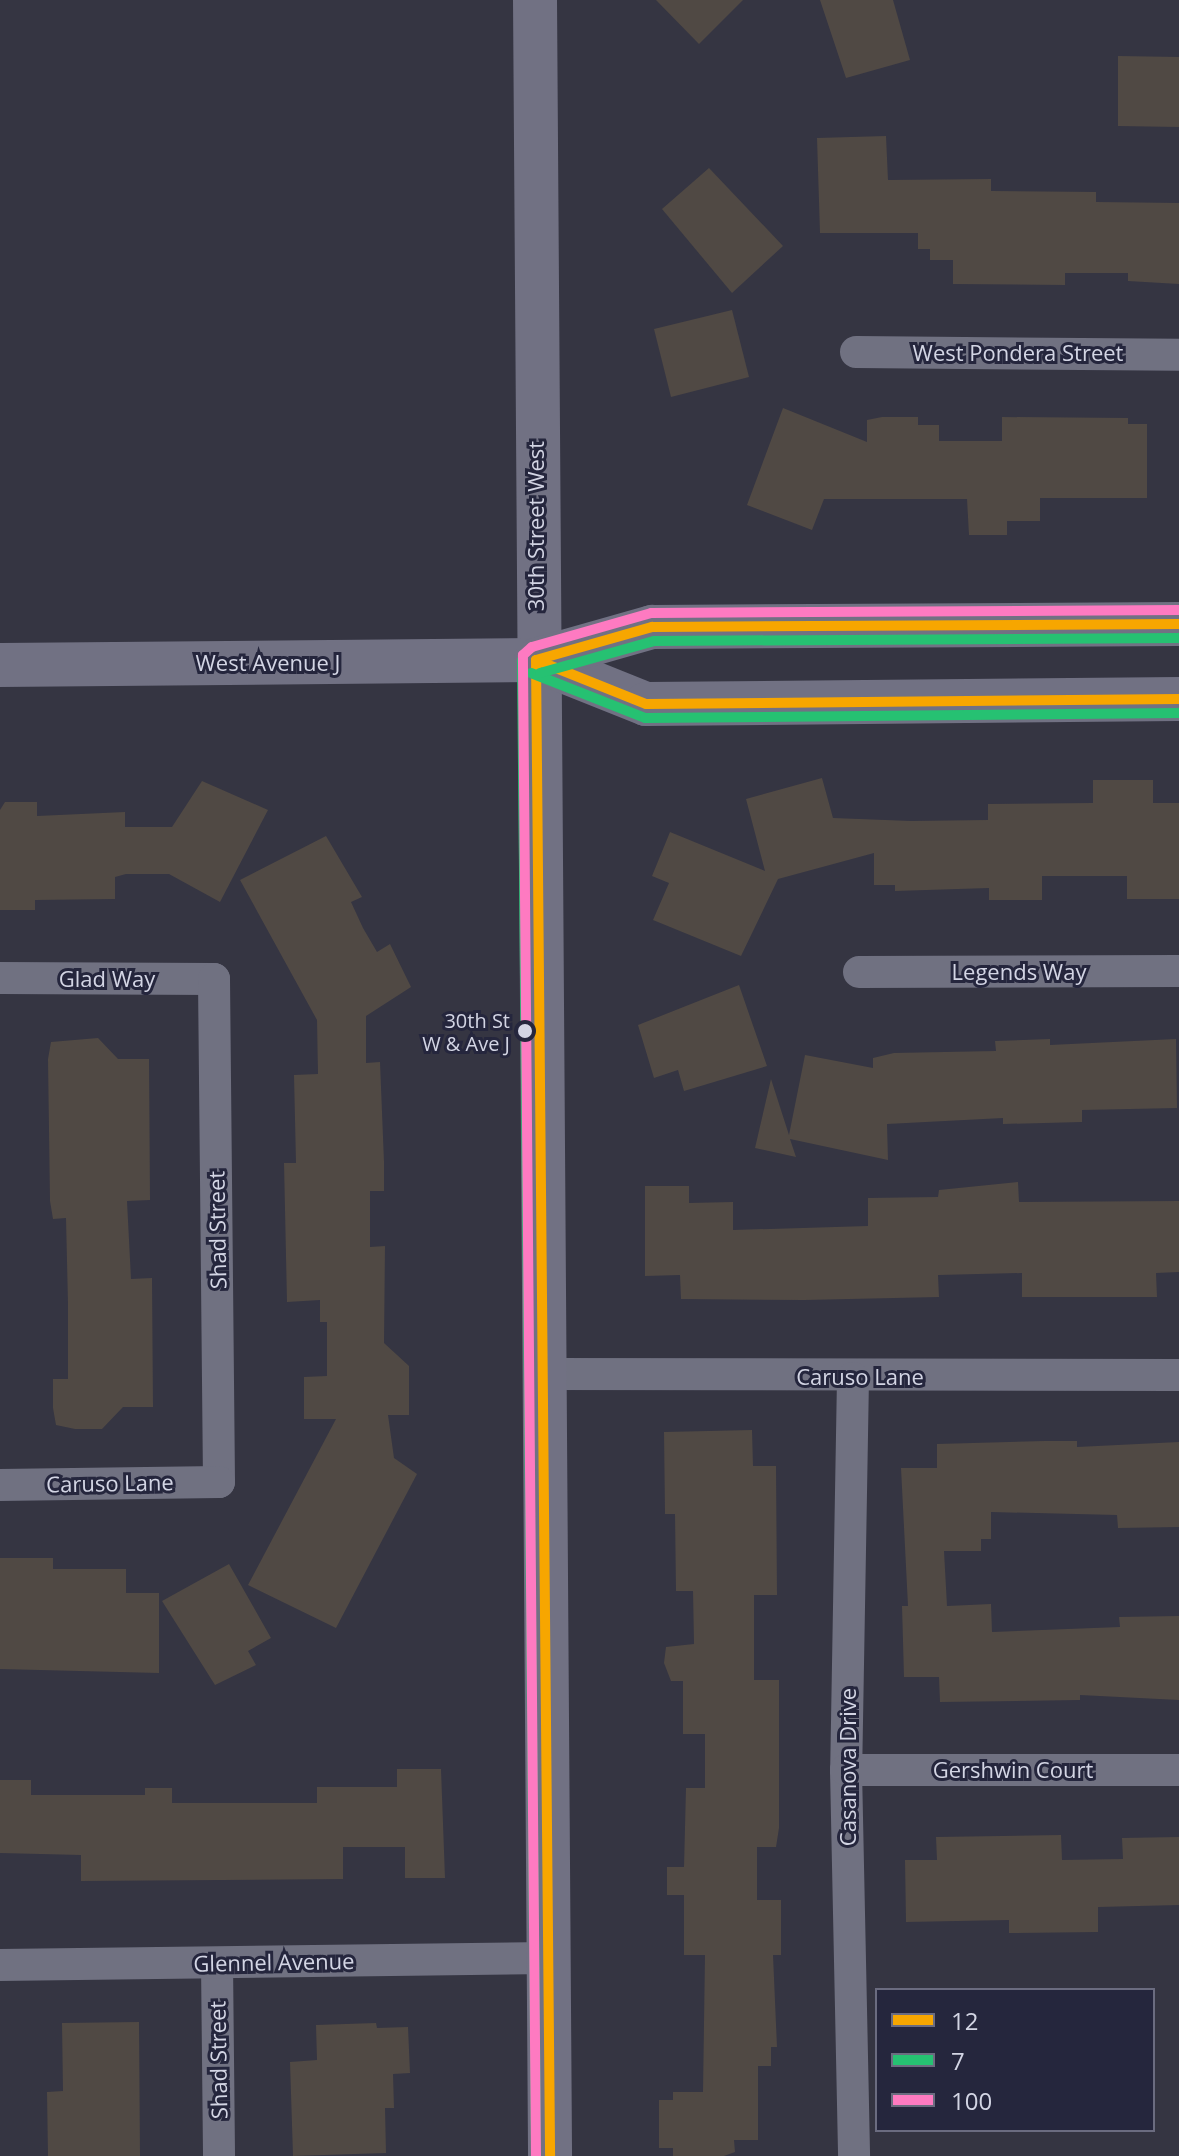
<!DOCTYPE html>
<html>
<head>
<meta charset="utf-8">
<style>
  body { margin:0 }
  #map { position:relative; width:1179px; height:2156px; overflow:hidden; background:#353542; font-family:"Open Sans",sans-serif }
  div>[style] { position:absolute }
  [style*='--x'] { left:calc(var(--x)*1px); top:calc(var(--y)*1px); width:calc(var(--w)*1px); rotate:calc(var(--a)*1deg) }
  .building>* { inset:0; background:#504944 }
  .street>* { height:32px; margin:-16px; padding:0 16px; transform-origin:16px; border-radius:16px; background:#707181 }
  .primary>* { height:44px; margin:-22px; padding:0 22px; transform-origin:22px; border-radius:22px; background:#717183 }
  .bus-1>* { height:10px; margin:-5px; padding:0 5px; transform-origin:5px; border-radius:5px; background:#f7a600 }
  .bus-2>* { height:10px; margin:-5px; padding:0 5px; transform-origin:5px; border-radius:5px; background:#26c172 }
  .bus-3>* { height:10px; margin:-5px; padding:0 5px; transform-origin:5px; border-radius:5px; background:#fe7ac1 }
  .dots>* { width:22px; height:22px; translate:-50% -50%; box-sizing:border-box; border:4px solid #25263d; border-radius:50% }
  span { translate:-50% -50%; white-space:nowrap; text-align:center; line-height:1.15; -webkit-text-stroke:6px #25263d; paint-order:stroke }
  .bus-label { font-size:20px; color:#d3d5e4 }
  .right { translate:-100% -50%; text-align:right }
  .street-label { font-size:22px; color:#d3d5e4 }
  .legend { position:absolute; left:875px; top:1988px; width:280px; height:144px; box-sizing:border-box; background:#25263d; border:2px solid #6b6c80; margin:0; padding:10px 14px; list-style:none; font-size:24px; color:#d3d5e4 }
  .legend li { display:flex; align-items:center; gap:16px; height:40px }
  .legend b { width:40px; border:2px solid #6b6c80 }
</style>
</head>
<body>
<div id="map">
  <div class="building">
    <i style="clip-path:polygon(656px 0,743px 0,699px 44px)"></i>
    <i style="clip-path:polygon(820px 0,893px 0,910px 60px,846px 78px)"></i>
    <i style="clip-path:polygon(1118px 56px,1179px 57px,1179px 127px,1118px 126px)"></i>
    <i style="clip-path:polygon(886px 136px,888px 180px,991px 179px,991px 191px,1096px 192px,1096px 202px,1179px 203px,1179px 284px,1128px 281px,1128px 273px,1065px 273px,1065px 285px,953px 284px,953px 260px,930px 260px,930px 249px,918px 249px,918px 233px,820px 233px,817px 138px)"></i>
    <i style="clip-path:polygon(709px 168px,783px 246px,732px 293px,662px 209px)"></i>
    <i style="clip-path:polygon(732px 310px,749px 377px,671px 397px,654px 329px)"></i>
    <i style="clip-path:polygon(783px 408px,867px 442px,867px 420px,882px 417px,918px 417px,918px 425px,939px 425px,939px 441px,1002px 441px,1002px 417px,1128px 418px,1128px 424px,1147px 424px,1147px 498px,1040px 498px,1040px 521px,1007px 521px,1007px 535px,969px 535px,967px 499px,824px 499px,812px 530px,747px 505px)"></i>
    <i style="clip-path:polygon(822px 778px,833px 818px,911px 821px,988px 820px,988px 804px,1093px 803px,1093px 780px,1153px 780px,1153px 803px,1179px 803px,1179px 899px,1127px 899px,1127px 876px,1042px 876px,1042px 900px,989px 900px,989px 888px,895px 891px,895px 885px,874px 885px,874px 853px,778px 879px,741px 956px,653px 920px,669px 883px,652px 876px,670px 832px,765px 871px,746px 799px)"></i>
    <i style="clip-path:polygon(202px 781px,268px 810px,220px 902px,169px 874px,126px 874px,115px 877px,115px 899px,35px 900px,35px 910px,0 910px,0 810px,5px 802px,37px 802px,37px 816px,125px 812px,125px 827px,172px 827px)"></i>
    <i style="clip-path:polygon(326px 836px,362px 897px,351px 902px,363px 928px,377px 952px,390px 944px,411px 987px,366px 1016px,366px 1063px,380px 1062px,384px 1162px,384px 1191px,370px 1191px,370px 1247px,385px 1246px,384px 1343px,409px 1366px,409px 1415px,388px 1415px,394px 1458px,417px 1474px,336px 1628px,248px 1585px,336px 1419px,304px 1419px,304px 1377px,327px 1376px,327px 1322px,320px 1322px,320px 1300px,287px 1302px,284px 1163px,296px 1163px,294px 1075px,318px 1074px,317px 1020px,240px 880px)"></i>
    <i style="clip-path:polygon(739px 985px,767px 1066px,684px 1091px,678px 1070px,654px 1078px,638px 1025px)"></i>
    <i style="clip-path:polygon(98px 1038px,118px 1059px,149px 1059px,150px 1200px,127px 1201px,131px 1279px,152px 1278px,153px 1407px,123px 1407px,102px 1429px,75px 1429px,56px 1425px,53px 1408px,53px 1379px,68px 1379px,68px 1304px,66px 1218px,53px 1219px,50px 1201px,48px 1059px,51px 1042px)"></i>
    <i style="clip-path:polygon(1050px 1039px,1050px 1045px,1176px 1039px,1177px 1108px,1082px 1110px,1082px 1122px,1003px 1124px,1003px 1118px,887px 1124px,888px 1160px,790px 1139px,796px 1157px,755px 1148px,771px 1079px,789px 1135px,805px 1055px,873px 1068px,873px 1058px,894px 1053px,996px 1051px,995px 1041px)"></i>
    <i style="clip-path:polygon(1018px 1182px,1019px 1202px,1179px 1201px,1179px 1272px,1156px 1273px,1157px 1297px,1022px 1297px,1022px 1273px,938px 1275px,939px 1297px,804px 1300px,681px 1299px,680px 1275px,645px 1276px,645px 1186px,689px 1186px,689px 1203px,733px 1202px,733px 1230px,868px 1226px,868px 1198px,938px 1197px,939px 1190px)"></i>
    <i style="clip-path:polygon(752px 1430px,753px 1466px,776px 1466px,777px 1595px,754px 1595px,754px 1680px,779px 1680px,779px 1828px,776px 1847px,757px 1847px,757px 1900px,781px 1900px,781px 1955px,773px 1955px,777px 2047px,771px 2047px,771px 2066px,758px 2066px,758px 2140px,734px 2140px,735px 2152px,724px 2156px,673px 2156px,673px 2148px,659px 2148px,659px 2100px,673px 2100px,673px 2092px,703px 2092px,705px 1955px,684px 1955px,684px 1895px,667px 1895px,667px 1867px,684px 1867px,686px 1788px,705px 1788px,705px 1734px,683px 1734px,683px 1681px,671px 1681px,664px 1663px,666px 1647px,694px 1644px,693px 1591px,676px 1591px,675px 1514px,665px 1514px,664px 1432px)"></i>
    <i style="clip-path:polygon(1045px 1441px,1077px 1441px,1077px 1447px,1179px 1442px,1179px 1527px,1118px 1528px,1117px 1515px,991px 1512px,991px 1539px,981px 1539px,981px 1551px,944px 1551px,947px 1606px,991px 1604px,992px 1632px,1120px 1627px,1119px 1617px,1179px 1616px,1179px 1700px,1080px 1695px,1080px 1700px,940px 1702px,939px 1677px,904px 1677px,902px 1606px,908px 1606px,901px 1468px,937px 1468px,937px 1444px)"></i>
    <i style="clip-path:polygon(0 1558px,53px 1558px,53px 1569px,126px 1569px,126px 1593px,159px 1593px,159px 1673px,0 1669px)"></i>
    <i style="clip-path:polygon(229px 1564px,271px 1638px,248px 1651px,256px 1665px,215px 1685px,162px 1601px)"></i>
    <i style="clip-path:polygon(397px 1769px,441px 1769px,445px 1878px,405px 1878px,405px 1847px,343px 1847px,343px 1879px,81px 1881px,81px 1855px,0 1853px,0 1780px,31px 1780px,31px 1795px,145px 1795px,145px 1788px,172px 1788px,172px 1803px,317px 1803px,317px 1787px,397px 1787px)"></i>
    <i style="clip-path:polygon(1061px 1835px,1062px 1860px,1123px 1859px,1122px 1838px,1179px 1837px,1179px 1905px,1098px 1907px,1098px 1932px,1009px 1933px,1009px 1920px,906px 1922px,905px 1860px,937px 1860px,936px 1837px)"></i>
    <i style="clip-path:polygon(139px 2022px,140px 2156px,48px 2156px,47px 2092px,63px 2091px,62px 2023px)"></i>
    <i style="clip-path:polygon(376px 2023px,377px 2028px,408px 2027px,410px 2073px,393px 2074px,394px 2108px,385px 2108px,386px 2153px,293px 2156px,290px 2062px,317px 2060px,316px 2025px)"></i>
  </div>
  <div class="street">
    <i style="--x:856;--y:352;--w:323;--a:0.5"></i>
    <i style="--x:859;--y:972;--w:320;--a:-0.2"></i>
    <i style="--x:0;--y:978;--w:214;--a:0.3"></i>
    <i style="--x:214;--y:979;--w:503;--a:89.43"></i>
    <i style="--x:219;--y:1482;--w:219;--a:179.2"></i>
    <i style="--x:542;--y:1374;--w:637;--a:0.09"></i>
    <i style="--x:853;--y:1378;--w:392;--a:91"></i>
    <i style="--x:846;--y:1770;--w:386;--a:88.8"></i>
    <i style="--x:846;--y:1770;--w:333;--a:0"></i>
    <i style="--x:217;--y:1963;--w:193;--a:89.4"></i>
    <i style="--x:0;--y:1965;--w:548;--a:-0.73"></i>
  </div>
  <div class="primary">
    <i style="--x:535;--y:0;--w:2156;--a:89.6"></i>
    <i style="--x:536;--y:660;--w:118;--a:21.8"></i>
    <i style="--x:646;--y:704;--w:533;--a:-0.54"></i>
    <i style="--x:0;--y:665;--w:536;--a:-0.53"></i>
    <i style="--x:536;--y:660;--w:121;--a:-15.9"></i>
    <i style="--x:652;--y:627;--w:527;--a:-0.33"></i>
  </div>
  <div class="bus-1">
    <i style="--x:536;--y:660;--w:1496;--a:89.46"></i>
    <i style="--x:536;--y:660;--w:118;--a:21.8"></i>
    <i style="--x:646;--y:704;--w:533;--a:-0.54"></i>
    <i style="--x:536;--y:660;--w:121;--a:-15.9"></i>
    <i style="--x:652;--y:627;--w:527;--a:-0.33"></i>
  </div>
  <div class="bus-2">
    <i style="--x:522;--y:660;--w:1496;--a:89.46"></i>
    <i style="--x:531;--y:673;--w:123;--a:21.5"></i>
    <i style="--x:645;--y:718;--w:534;--a:-0.54"></i>
    <i style="--x:540;--y:673;--w:118;--a:-15.7"></i>
    <i style="--x:654;--y:641;--w:525;--a:-0.33"></i>
  </div>
  <div class="bus-3">
    <i style="--x:536;--y:2156;--w:1501;--a:-90.5"></i>
    <i style="--x:523;--y:655;--w:12;--a:-42"></i>
    <i style="--x:532;--y:647;--w:124;--a:-15.9"></i>
    <i style="--x:651;--y:613;--w:528;--a:-0.33"></i>
  </div>
  <div class="dots">
    <i style="left:525px;top:1031px;background:#d3d5e4"></i>
  </div>
  <div class="bus-label">
    <span class="right" style="left:510px;top:1032px">30th St<br>W &amp; Ave J</span>
  </div>
  <div class="street-label">
    <span style="left:1018px;top:353px">West Pondera Street</span>
    <span style="left:536px;top:526px;rotate:-90deg">30th Street West</span>
    <span style="left:268px;top:663px">West Avenue J</span>
    <span style="left:1019px;top:972px">Legends Way</span>
    <span style="left:107px;top:979px">Glad Way</span>
    <span style="left:217px;top:1230px;rotate:-91deg">Shad Street</span>
    <span style="left:860px;top:1377px">Caruso Lane</span>
    <span style="left:110px;top:1483px;rotate:-1deg">Caruso Lane</span>
    <span style="left:848px;top:1767px;rotate:-90deg">Casanova Drive</span>
    <span style="left:1013px;top:1770px">Gershwin Court</span>
    <span style="left:274px;top:1962px;rotate:-1deg">Glennel Avenue</span>
    <span style="left:218px;top:2060px;rotate:-91deg">Shad Street</span>
  </div>
  <ul class="legend">
  <li><b style="height:10px;background:#f7a600"></b>12</li>
  <li><b style="height:10px;background:#26c172"></b>7</li>
  <li><b style="height:10px;background:#fe7ac1"></b>100</li>
  </ul>
</div>
</body>
</html>
